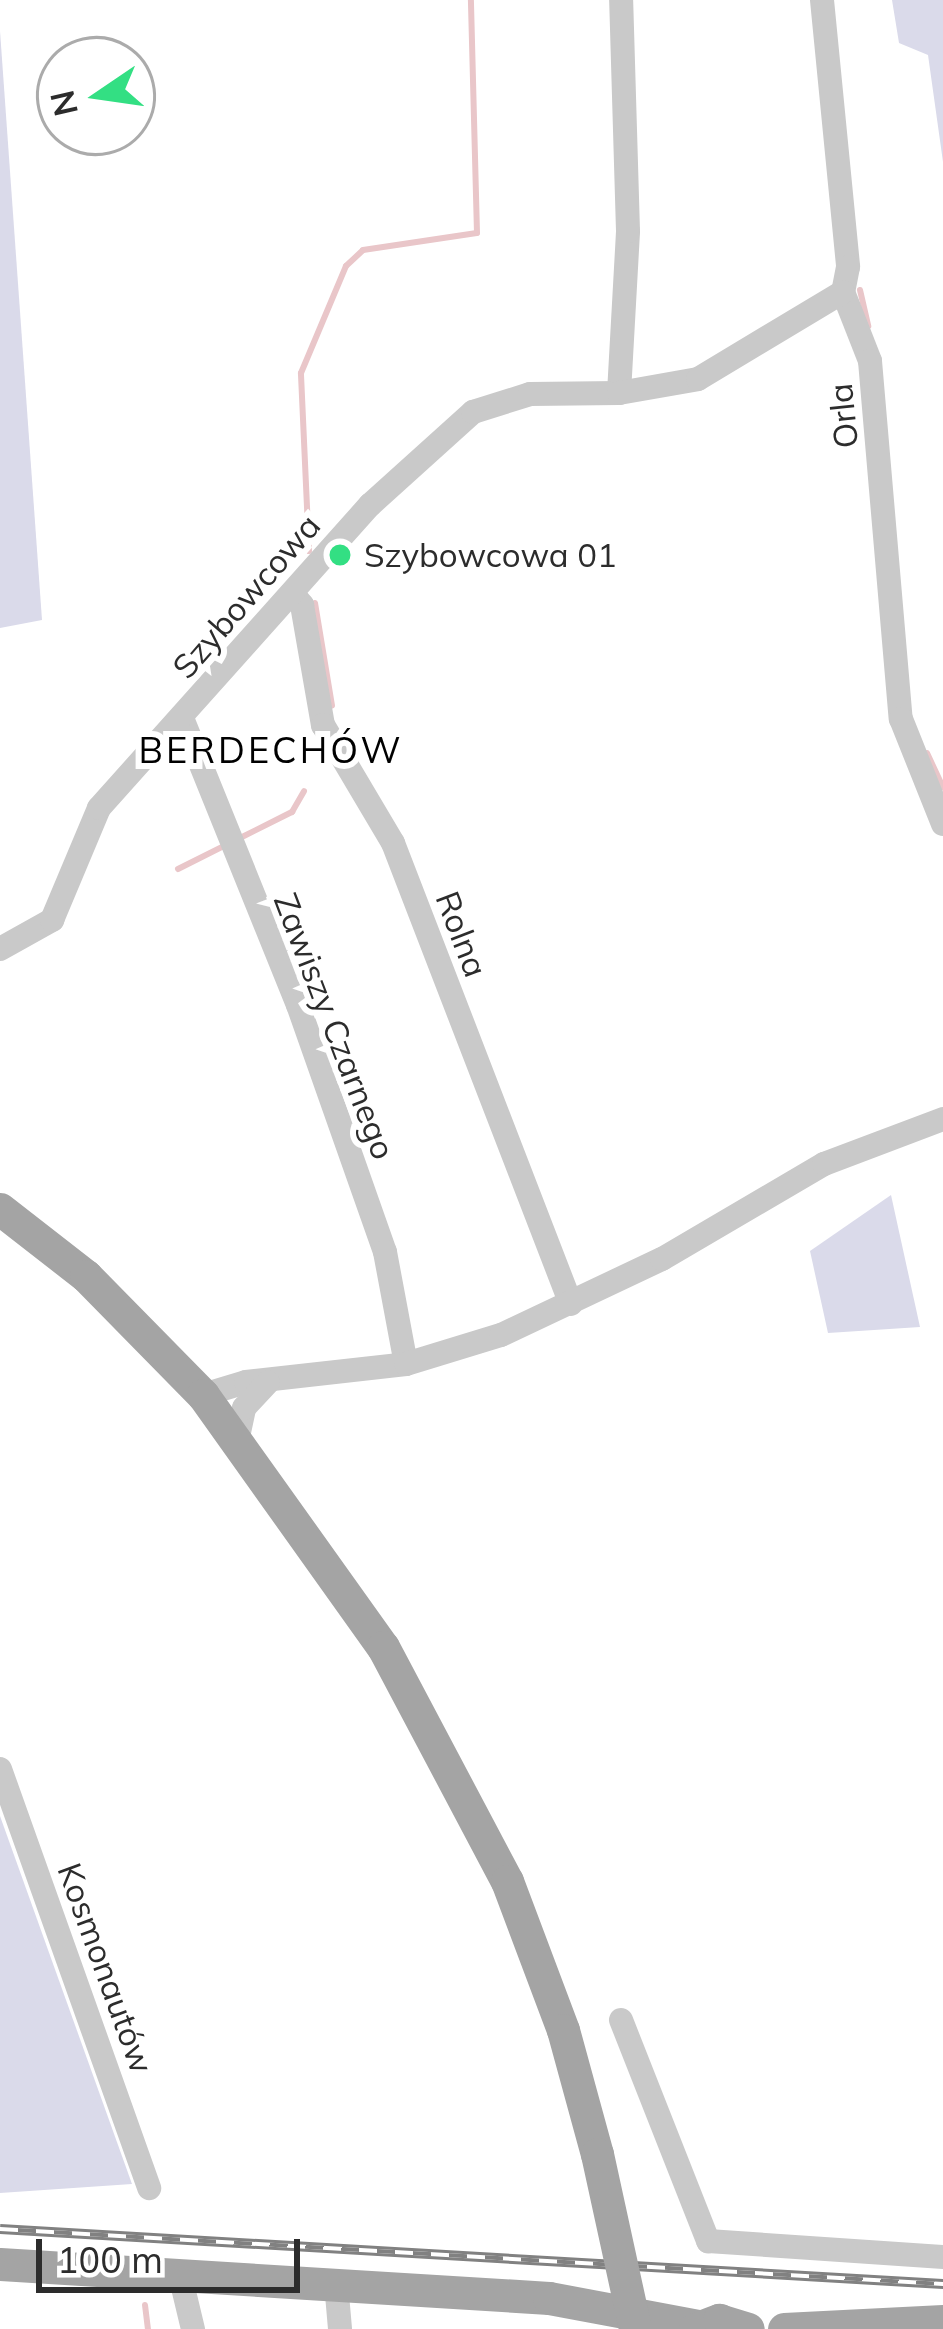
<!DOCTYPE html>
<html>
<head>
<meta charset="utf-8">
<style>
  body { margin:0 }
  #map { position:relative; width:943px; height:2329px; overflow:hidden; background:#fff; font-family:Mulish,sans-serif }
  div>[style] { position:absolute }
  [style*='--x'] { left:calc(var(--x)*1px); top:calc(var(--y)*1px); width:calc(var(--w)*1px); rotate:calc(var(--a)*1deg) }
  .green>* { inset:0; background:#dadaea }
  .stream>* { height:6px; margin:-3px; padding:0 3px; transform-origin:3px; border-radius:3px; background:#e9c6c9 }
  .minor>* { height:24px; margin:-12px; padding:0 12px; transform-origin:12px; border-radius:12px; background:#c9c9c9 }
  .major>* { height:33px; margin:-16.5px; padding:0 16.5px; transform-origin:16.5px; border-radius:16.5px; background:#a4a4a4 }
  .rail>* { height:10px; margin-top:-5px; transform-origin:0; background:repeating-linear-gradient(90deg,#fff 0 18px,#818181 0 36px); box-sizing:border-box; border-block:3px solid #818181 }
  .major-bridge>* { height:33px; margin:-16.5px; padding:0 16.5px; transform-origin:16.5px; border-radius:16.5px; background:#a4a4a4 }
  .dots>* { width:33px; height:33px; translate:-50% -50%; box-sizing:border-box; border:6px solid #fff; border-radius:50% }
  span { translate:-50% -50%; white-space:nowrap; text-align:center; line-height:1.15; -webkit-text-stroke:12px #fff; paint-order:stroke }
  .street-label { font-size:33px; color:#2c2c2c }
  .poi-label { font-size:33px; color:#2c2c2c }
  .left { translate:0 -50%; text-align:left }
  .neighbourhood-label { font-size:36px; color:#000; letter-spacing:3px }
  .north { position:absolute; left:36px; top:36px; width:120px; height:120px; box-sizing:border-box; background:#fff; border:3px solid #ababab; border-radius:50%; rotate:257deg; font-size:33px; font-weight:700; line-height:48px; text-align:center; color:#2c2c2c }
  .north::after { content:''; display:block; margin:auto; width:42px; height:54px; background:#33df83; clip-path:polygon(50% 0,100% 100%,50% 72%,0 100%) }
  .scale { position:absolute; left:36px; top:2239px; width:264px; height:54px; box-sizing:border-box; border:6px solid #2c2c2c; border-top:0; padding-left:15px; font-size:36px; line-height:42px; white-space:nowrap; color:#2c2c2c; -webkit-text-stroke:9px #fff; paint-order:stroke }
</style>
</head>
<body>
<div id="map">
  <div class="green">
    <i style="clip-path:polygon(892px 0,943px 0,943px 162px,928px 55px,899px 43px)"></i>
    <i style="clip-path:polygon(0 31px,42px 620px,0 628px)"></i>
    <i style="clip-path:polygon(891px 1195px,920px 1327px,828px 1333px,810px 1251px)"></i>
    <i style="clip-path:polygon(0 1816px,132px 2184px,0 2193px)"></i>
  </div>
  <div class="stream">
    <i style="--x:860;--y:290;--w:37;--a:77"></i>
    <i style="--x:309;--y:551;--w:178;--a:-92.6"></i>
    <i style="--x:301;--y:373;--w:116;--a:-67.2"></i>
    <i style="--x:346;--y:266;--w:23;--a:-43"></i>
    <i style="--x:363;--y:250;--w:115;--a:-8.5"></i>
    <i style="--x:477;--y:233;--w:233;--a:-91.5"></i>
    <i style="--x:315;--y:603;--w:104;--a:80.6"></i>
    <i style="--x:927;--y:753;--w:38;--a:65"></i>
    <i style="--x:236;--y:840;--w:63;--a:-26.6"></i>
    <i style="--x:292;--y:812;--w:24;--a:-60"></i>
    <i style="--x:178;--y:869;--w:51;--a:-26.6"></i>
    <i style="--x:145;--y:2305;--w:24;--a:83"></i>
  </div>
  <div class="minor">
    <i style="--x:822;--y:0;--w:268;--a:84.4"></i>
    <i style="--x:848;--y:267;--w:25;--a:101"></i>
    <i style="--x:843;--y:292;--w:74;--a:68.6"></i>
    <i style="--x:870;--y:361;--w:359;--a:85.1"></i>
    <i style="--x:901;--y:719;--w:113;--a:68.2"></i>
    <i style="--x:619;--y:393;--w:162;--a:-86.8"></i>
    <i style="--x:628;--y:231;--w:231;--a:-91.7"></i>
    <i style="--x:292;--y:593;--w:16;--a:50"></i>
    <i style="--x:302;--y:605;--w:122;--a:80.1"></i>
    <i style="--x:323;--y:725;--w:137;--a:59.3"></i>
    <i style="--x:393;--y:843;--w:494;--a:68.9"></i>
    <i style="--x:182;--y:718;--w:310;--a:68"></i>
    <i style="--x:298;--y:1005;--w:262;--a:70.6"></i>
    <i style="--x:385;--y:1252;--w:114;--a:79.4"></i>
    <i style="--x:0;--y:949;--w:60;--a:-29.1"></i>
    <i style="--x:52;--y:920;--w:121;--a:-67.2"></i>
    <i style="--x:99;--y:808;--w:407;--a:-48.2"></i>
    <i style="--x:370;--y:505;--w:139;--a:-42.1"></i>
    <i style="--x:473;--y:412;--w:60;--a:-17.5"></i>
    <i style="--x:530;--y:394;--w:89;--a:-0.6"></i>
    <i style="--x:619;--y:393;--w:80;--a:-10"></i>
    <i style="--x:698;--y:379;--w:169;--a:-31"></i>
    <i style="--x:203;--y:1395;--w:45;--a:-16.8"></i>
    <i style="--x:246;--y:1382;--w:161;--a:-6.4"></i>
    <i style="--x:406;--y:1364;--w:99;--a:-17"></i>
    <i style="--x:501;--y:1335;--w:178;--a:-25.3"></i>
    <i style="--x:662;--y:1259;--w:188;--a:-30.4"></i>
    <i style="--x:824;--y:1164;--w:127;--a:-20.7"></i>
    <i style="--x:238;--y:1437;--w:30;--a:-78"></i>
    <i style="--x:244;--y:1408;--w:35;--a:-47"></i>
    <i style="--x:0;--y:1769;--w:445;--a:70.4"></i>
    <i style="--x:621;--y:2020;--w:238;--a:68.5"></i>
    <i style="--x:708;--y:2241;--w:236;--a:3.9"></i>
    <i style="--x:180;--y:2275;--w:56;--a:76.5"></i>
    <i style="--x:336;--y:2283;--w:46;--a:85"></i>
  </div>
  <div class="major">
    <i style="--x:0;--y:1209;--w:109;--a:37.9"></i>
    <i style="--x:86;--y:1276;--w:167;--a:45.5"></i>
    <i style="--x:203;--y:1395;--w:310;--a:54.5"></i>
    <i style="--x:383;--y:1647;--w:265;--a:62.1"></i>
    <i style="--x:507;--y:1881;--w:159;--a:69.4"></i>
    <i style="--x:563;--y:2030;--w:129;--a:74.7"></i>
    <i style="--x:0;--y:2264;--w:550;--a:3.54"></i>
    <i style="--x:549;--y:2298;--w:153;--a:10.6"></i>
    <i style="--x:695;--y:2329;--w:26;--a:-21"></i>
    <i style="--x:719;--y:2320;--w:30;--a:17"></i>
    <i style="--x:784;--y:2329;--w:159;--a:-2.9"></i>
  </div>
  <div class="rail">
    <i style="--x:0;--y:2229;--w:945;--a:3.34"></i>
  </div>
  <div class="major-bridge">
    <i style="--x:597;--y:2154;--w:179;--a:77.7"></i>
  </div>
  <div class="dots">
    <i style="left:340px;top:555px;background:#33df83"></i>
  </div>
  <div class="street-label">
    <span style="left:843px;top:416px;rotate:-96deg">Orla</span>
    <span style="left:246px;top:596px;rotate:-49deg">Szybowcowa</span>
    <span style="left:462px;top:934px;rotate:69deg">Rolna</span>
    <span style="left:335px;top:1026px;rotate:69deg">Zawiszy Czarnego</span>
    <span style="left:106px;top:1968px;rotate:70deg">Kosmonautów</span>
  </div>
  <div class="poi-label">
    <span class="left" style="left:364px;top:555px">Szybowcowa 01</span>
  </div>
  <div class="neighbourhood-label">
    <span style="left:271px;top:750px">BERDECHÓW</span>
  </div>
  <div class="north">N</div>
  <div class="scale">100 m</div>
</div>
</body>
</html>
